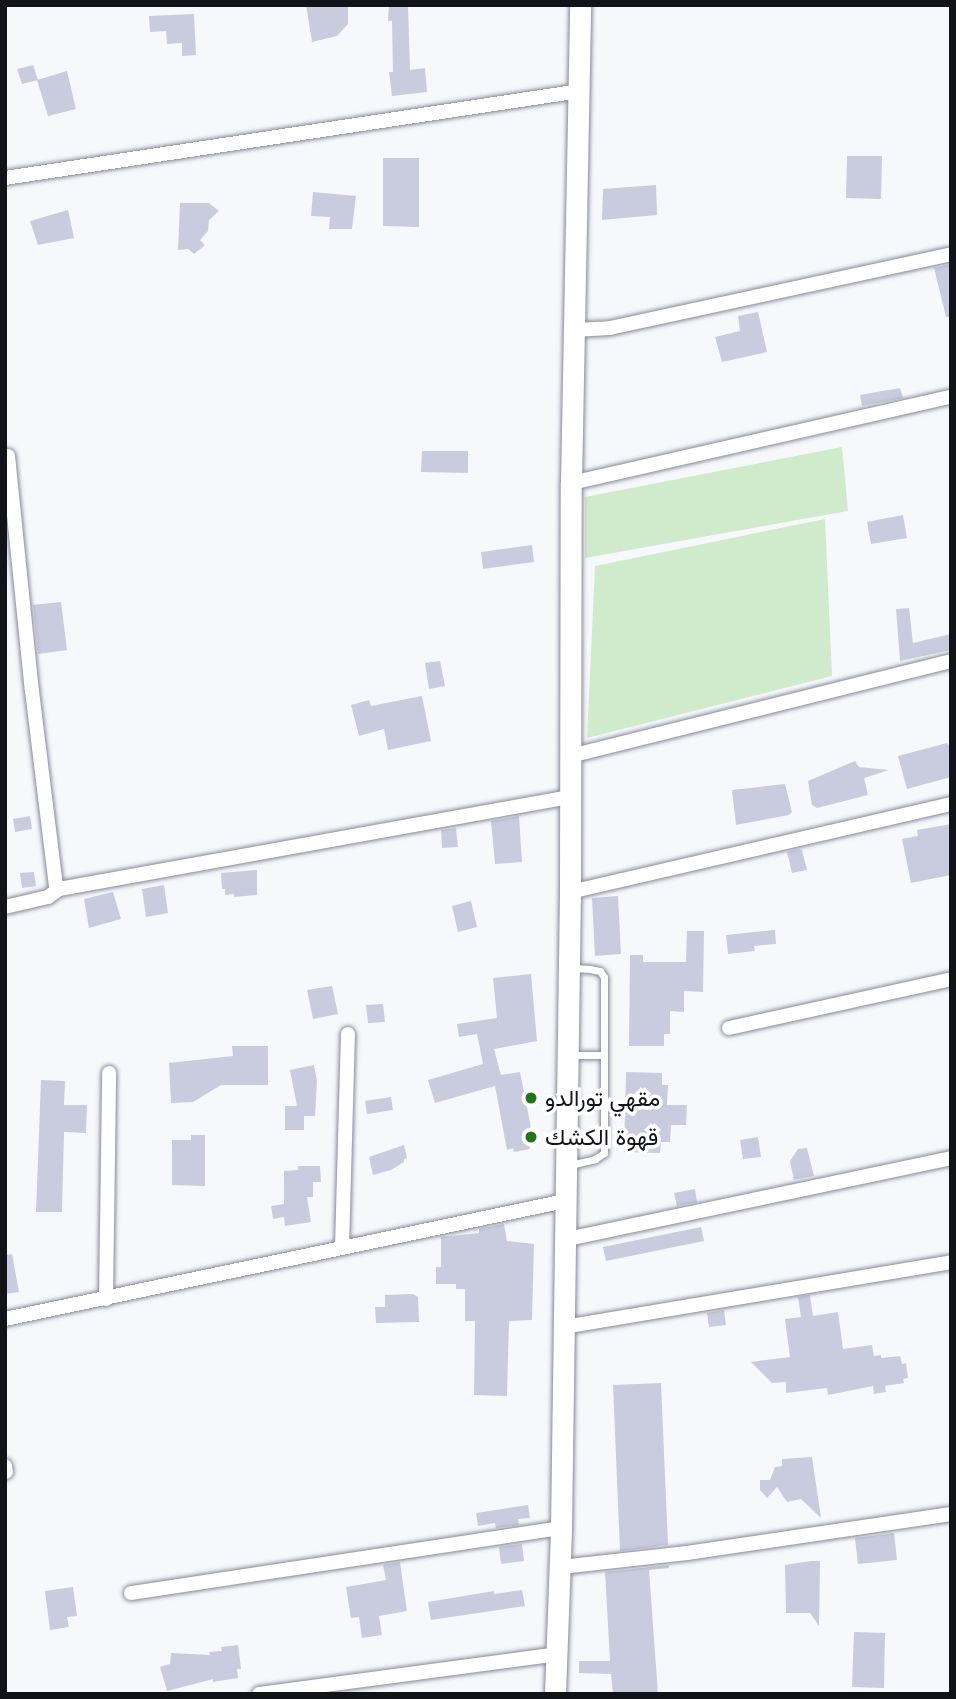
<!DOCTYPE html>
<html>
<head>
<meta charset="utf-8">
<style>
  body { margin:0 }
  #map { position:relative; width:956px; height:1699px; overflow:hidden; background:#f7f8fc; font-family:Arial,Vazirmatn,sans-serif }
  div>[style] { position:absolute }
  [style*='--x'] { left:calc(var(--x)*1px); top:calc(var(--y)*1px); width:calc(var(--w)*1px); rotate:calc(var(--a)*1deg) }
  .green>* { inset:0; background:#d0eacc }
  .building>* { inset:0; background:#c9ccde }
  .roads { filter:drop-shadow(0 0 2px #868899) drop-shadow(0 0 2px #868899) }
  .service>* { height:7px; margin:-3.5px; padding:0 3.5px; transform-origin:3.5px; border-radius:3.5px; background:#fff }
  .minor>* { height:14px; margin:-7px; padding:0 7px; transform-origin:7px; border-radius:7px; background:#fff }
  .secondary>* { height:21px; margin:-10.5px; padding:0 10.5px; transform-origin:10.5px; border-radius:10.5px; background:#fff }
  .dots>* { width:19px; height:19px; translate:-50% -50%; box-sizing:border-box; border:4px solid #fff; border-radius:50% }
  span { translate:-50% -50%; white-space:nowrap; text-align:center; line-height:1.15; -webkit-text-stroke:7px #fff; paint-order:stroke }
  .poi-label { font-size:23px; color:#121319 }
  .left { translate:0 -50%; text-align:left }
  .frame { position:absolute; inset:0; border:7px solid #121319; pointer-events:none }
</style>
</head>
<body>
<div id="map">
  <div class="green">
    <i style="clip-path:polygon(842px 447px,848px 511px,585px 558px,585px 497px)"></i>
    <i style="clip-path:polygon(825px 519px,832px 676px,587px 738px,595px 566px)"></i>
  </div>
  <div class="building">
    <i style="clip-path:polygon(306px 5px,348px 5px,348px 24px,337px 36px,312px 42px)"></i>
    <i style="clip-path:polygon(389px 5px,408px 5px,410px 70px,425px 68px,427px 92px,392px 96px,389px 72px,393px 72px,392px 21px,388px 21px)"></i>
    <i style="clip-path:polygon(194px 14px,196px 55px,182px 56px,182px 43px,167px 44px,166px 31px,150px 32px,149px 16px)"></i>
    <i style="clip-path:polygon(33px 65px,38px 80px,22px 84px,17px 69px)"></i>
    <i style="clip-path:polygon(67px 71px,76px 109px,48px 116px,37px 80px)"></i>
    <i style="clip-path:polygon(847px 156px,882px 156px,881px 199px,846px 198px)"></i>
    <i style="clip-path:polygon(383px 158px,419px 158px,419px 227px,383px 226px)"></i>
    <i style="clip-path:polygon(656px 185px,657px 215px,602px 220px,603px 189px)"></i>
    <i style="clip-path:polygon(313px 192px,356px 196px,352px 229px,329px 229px,330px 217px,311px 216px)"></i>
    <i style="clip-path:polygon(180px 203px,209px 203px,219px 211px,209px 220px,208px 231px,200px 240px,205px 245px,194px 254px,188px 249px,178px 250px)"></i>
    <i style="clip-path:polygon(68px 210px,74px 238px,38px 245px,30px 221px)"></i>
    <i style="clip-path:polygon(951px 264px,951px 317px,946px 317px,934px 268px)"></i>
    <i style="clip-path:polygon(758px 312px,767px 352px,722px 362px,715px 337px,740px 331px,738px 316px)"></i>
    <i style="clip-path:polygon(900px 388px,903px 398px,862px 406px,860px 395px)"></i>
    <i style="clip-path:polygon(422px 451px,468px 451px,468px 473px,421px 472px)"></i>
    <i style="clip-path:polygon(903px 515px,907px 538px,871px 544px,867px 522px)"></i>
    <i style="clip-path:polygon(532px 545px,534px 562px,483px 569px,481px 552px)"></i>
    <i style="clip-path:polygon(61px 602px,67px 650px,38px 654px,33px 605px)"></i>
    <i style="clip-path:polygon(909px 608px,913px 643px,951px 634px,951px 650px,900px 661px,896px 609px)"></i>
    <i style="clip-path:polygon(440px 661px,445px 686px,429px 689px,425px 663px)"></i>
    <i style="clip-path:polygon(422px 696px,431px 741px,388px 750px,384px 729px,359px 736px,351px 705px,369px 700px,371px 706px)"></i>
    <i style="clip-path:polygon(947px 743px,951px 748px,951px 777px,907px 789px,898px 756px)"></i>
    <i style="clip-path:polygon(855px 761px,859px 767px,889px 770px,864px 778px,868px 795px,817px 808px,812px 805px,808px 781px)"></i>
    <i style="clip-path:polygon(785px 784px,792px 812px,789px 815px,736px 825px,732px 790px)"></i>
    <i style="clip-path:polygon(30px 816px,32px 829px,15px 832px,13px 819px)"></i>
    <i style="clip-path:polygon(519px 816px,522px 862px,495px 864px,491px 821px)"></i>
    <i style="clip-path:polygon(951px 824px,951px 875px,911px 883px,902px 839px,918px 836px,917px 830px)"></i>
    <i style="clip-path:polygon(456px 828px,458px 847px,442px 848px,441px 830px)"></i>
    <i style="clip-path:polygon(799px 849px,802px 850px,807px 870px,792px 873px,787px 852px)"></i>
    <i style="clip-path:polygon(257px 870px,257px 895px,234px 897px,234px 894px,225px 895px,225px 889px,222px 889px,221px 873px)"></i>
    <i style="clip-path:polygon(34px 872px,36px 886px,22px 888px,20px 873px)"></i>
    <i style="clip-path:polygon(164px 885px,168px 913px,146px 917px,142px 889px)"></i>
    <i style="clip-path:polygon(113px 892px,121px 919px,89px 928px,84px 899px)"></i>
    <i style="clip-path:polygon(618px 896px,621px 954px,595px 956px,592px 898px)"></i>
    <i style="clip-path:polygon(471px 901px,477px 927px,458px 932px,452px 906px)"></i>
    <i style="clip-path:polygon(775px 930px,776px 944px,754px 946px,755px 951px,728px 954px,726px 935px)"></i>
    <i style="clip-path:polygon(687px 931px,704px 931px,703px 992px,684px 991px,684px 1012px,670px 1011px,670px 1034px,664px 1034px,664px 1046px,629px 1046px,630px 955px,643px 955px,643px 962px,686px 962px)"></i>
    <i style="clip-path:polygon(531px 974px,537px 1041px,494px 1049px,501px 1075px,520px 1072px,532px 1133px,527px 1134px,530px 1149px,514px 1152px,513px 1148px,507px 1150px,495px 1086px,435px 1103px,428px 1080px,483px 1064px,477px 1034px,459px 1037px,457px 1024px,497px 1018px,493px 978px)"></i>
    <i style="clip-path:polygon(332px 986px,338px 1014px,313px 1019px,307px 990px)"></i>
    <i style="clip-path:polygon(383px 1004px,385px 1022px,368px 1023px,366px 1005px)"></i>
    <i style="clip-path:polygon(232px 1046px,268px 1046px,268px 1085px,221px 1085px,193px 1102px,171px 1103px,169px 1063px,233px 1056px)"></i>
    <i style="clip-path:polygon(314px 1065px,317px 1081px,315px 1116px,304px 1116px,304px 1130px,285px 1130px,285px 1106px,297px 1106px,290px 1070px)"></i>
    <i style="clip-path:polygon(626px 1072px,662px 1073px,662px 1085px,668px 1085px,667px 1105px,687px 1105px,686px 1125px,671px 1125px,670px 1142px,661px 1142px,660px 1153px,624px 1152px)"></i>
    <i style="clip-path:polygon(41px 1080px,65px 1081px,64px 1105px,87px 1105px,86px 1133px,64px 1132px,62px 1212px,36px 1212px)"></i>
    <i style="clip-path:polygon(391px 1097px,393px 1110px,367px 1114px,365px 1101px)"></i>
    <i style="clip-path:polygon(191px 1135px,205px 1135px,205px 1186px,172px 1185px,172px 1140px,191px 1140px)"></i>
    <i style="clip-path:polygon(758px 1137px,761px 1157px,743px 1159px,740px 1140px)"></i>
    <i style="clip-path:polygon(404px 1145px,407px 1158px,404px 1159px,404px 1162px,391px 1170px,373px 1175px,369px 1157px)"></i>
    <i style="clip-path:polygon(807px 1148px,814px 1176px,794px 1180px,790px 1161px,798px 1149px)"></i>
    <i style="clip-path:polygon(298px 1166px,320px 1166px,321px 1182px,313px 1182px,313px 1197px,307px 1197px,311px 1222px,285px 1226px,284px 1217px,273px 1219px,271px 1206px,284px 1204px,284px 1171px,298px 1170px)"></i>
    <i style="clip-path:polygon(695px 1189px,697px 1202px,677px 1206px,674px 1193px)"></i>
    <i style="clip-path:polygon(504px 1224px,507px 1241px,534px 1244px,532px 1320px,509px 1321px,507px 1396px,474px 1395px,475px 1321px,465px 1321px,465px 1289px,456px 1289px,456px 1284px,436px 1284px,436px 1267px,441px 1267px,441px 1237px,479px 1233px,479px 1229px)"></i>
    <i style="clip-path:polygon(701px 1227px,704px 1241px,606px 1261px,603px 1247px)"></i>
    <i style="clip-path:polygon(12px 1254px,19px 1292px,5px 1294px,5px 1255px)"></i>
    <i style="clip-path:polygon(413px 1294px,418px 1297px,419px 1322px,376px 1323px,375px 1307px,385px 1307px,385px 1295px)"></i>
    <i style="clip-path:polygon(810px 1295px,813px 1316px,838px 1312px,843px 1349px,872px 1345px,874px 1356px,881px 1355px,881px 1358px,900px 1356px,902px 1364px,906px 1363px,908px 1378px,903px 1379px,904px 1383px,885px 1386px,886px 1392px,874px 1394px,873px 1386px,828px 1395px,827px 1388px,786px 1393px,786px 1382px,772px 1383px,751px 1362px,790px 1357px,785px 1319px,801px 1317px,798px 1297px)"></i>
    <i style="clip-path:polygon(724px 1310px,726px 1325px,709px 1327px,707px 1313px)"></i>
    <i style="clip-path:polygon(661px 1383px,668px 1545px,620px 1551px,613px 1385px)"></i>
    <i style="clip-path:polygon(812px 1457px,821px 1518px,801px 1499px,787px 1502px,777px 1487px,767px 1498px,760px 1490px,760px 1480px,770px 1480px,775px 1467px,782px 1466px,782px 1459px)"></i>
    <i style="clip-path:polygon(528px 1505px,530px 1518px,518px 1519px,519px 1525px,496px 1528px,495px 1523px,478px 1526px,476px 1513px)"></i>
    <i style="clip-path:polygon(894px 1533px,897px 1560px,858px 1564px,855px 1538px)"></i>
    <i style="clip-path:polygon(522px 1544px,524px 1561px,501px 1564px,499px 1547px)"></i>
    <i style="clip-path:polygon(811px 1561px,820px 1561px,819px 1626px,810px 1613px,786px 1613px,785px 1565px)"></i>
    <i style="clip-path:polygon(400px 1562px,407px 1611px,379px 1616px,382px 1635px,362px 1638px,359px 1617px,351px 1618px,346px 1587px,386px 1580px,383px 1565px)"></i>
    <i style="clip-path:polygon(669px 1565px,669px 1568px,649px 1570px,658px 1694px,613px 1694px,611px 1674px,579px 1673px,579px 1661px,610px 1661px,605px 1572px)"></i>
    <i style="clip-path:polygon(73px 1587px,77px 1616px,67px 1617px,69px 1627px,50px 1630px,45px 1591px)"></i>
    <i style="clip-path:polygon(522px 1590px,525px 1606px,431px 1620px,428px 1602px,494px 1591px,494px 1594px)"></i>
    <i style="clip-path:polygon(854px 1632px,885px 1633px,884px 1688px,852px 1687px)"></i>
    <i style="clip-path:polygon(238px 1645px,241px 1669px,237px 1669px,238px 1678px,213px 1682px,213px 1679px,167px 1691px,160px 1667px,170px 1664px,171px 1653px,210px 1655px,209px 1652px,222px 1651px,221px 1647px)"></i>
  </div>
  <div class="roads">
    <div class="service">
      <i style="--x:570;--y:1055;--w:34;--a:0"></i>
      <i style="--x:570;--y:1165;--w:26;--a:-13"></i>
      <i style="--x:595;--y:1159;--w:11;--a:-34"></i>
      <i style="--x:604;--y:1153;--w:176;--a:-90"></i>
      <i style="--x:604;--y:977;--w:7;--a:-124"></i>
      <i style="--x:600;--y:971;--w:10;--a:-169"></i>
      <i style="--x:590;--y:969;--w:17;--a:-177"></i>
    </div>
    <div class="minor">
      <i style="--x:5;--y:178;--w:582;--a:-8.6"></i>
      <i style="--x:574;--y:330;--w:36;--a:-3"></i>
      <i style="--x:610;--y:328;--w:349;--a:-12.2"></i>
      <i style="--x:8;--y:456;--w:236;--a:84.2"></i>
      <i style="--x:32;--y:691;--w:196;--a:83"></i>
      <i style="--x:56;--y:886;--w:4;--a:45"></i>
      <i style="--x:59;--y:889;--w:519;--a:-10.21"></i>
      <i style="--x:571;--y:483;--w:390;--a:-12.8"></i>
      <i style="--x:570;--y:756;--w:393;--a:-14"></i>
      <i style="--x:570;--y:892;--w:391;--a:-13"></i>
      <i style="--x:5;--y:907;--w:44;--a:-13.1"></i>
      <i style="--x:48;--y:897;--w:14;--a:-36"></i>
      <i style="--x:729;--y:1028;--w:227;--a:-12.4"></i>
      <i style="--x:563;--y:1240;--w:397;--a:-11.9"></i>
      <i style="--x:342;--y:1247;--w:213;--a:-88.4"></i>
      <i style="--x:106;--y:1299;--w:226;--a:-89.2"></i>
      <i style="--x:5;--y:1319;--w:572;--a:-11.9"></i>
      <i style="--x:564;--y:1327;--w:392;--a:-9.5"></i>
      <i style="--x:5;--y:1466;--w:6;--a:81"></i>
      <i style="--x:561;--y:1567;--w:127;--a:-6.3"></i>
      <i style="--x:687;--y:1553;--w:267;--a:-8.4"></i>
      <i style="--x:131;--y:1593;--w:435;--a:-8.6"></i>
      <i style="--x:259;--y:1694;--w:303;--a:-7.6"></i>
    </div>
    <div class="secondary">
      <i style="--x:555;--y:1694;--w:166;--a:-87.9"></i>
      <i style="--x:561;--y:1528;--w:636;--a:-89.19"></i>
      <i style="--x:570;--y:892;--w:409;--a:-89.9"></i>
      <i style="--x:571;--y:483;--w:478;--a:-88.9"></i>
    </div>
  </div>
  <div class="dots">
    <i style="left:531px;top:1098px;background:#22731b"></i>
    <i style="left:531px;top:1137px;background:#22731b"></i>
  </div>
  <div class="poi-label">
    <span class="left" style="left:545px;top:1098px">مقهي تورالدو</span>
    <span class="left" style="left:545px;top:1137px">قهوة الكشك</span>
  </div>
  <div class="frame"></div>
</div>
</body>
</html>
